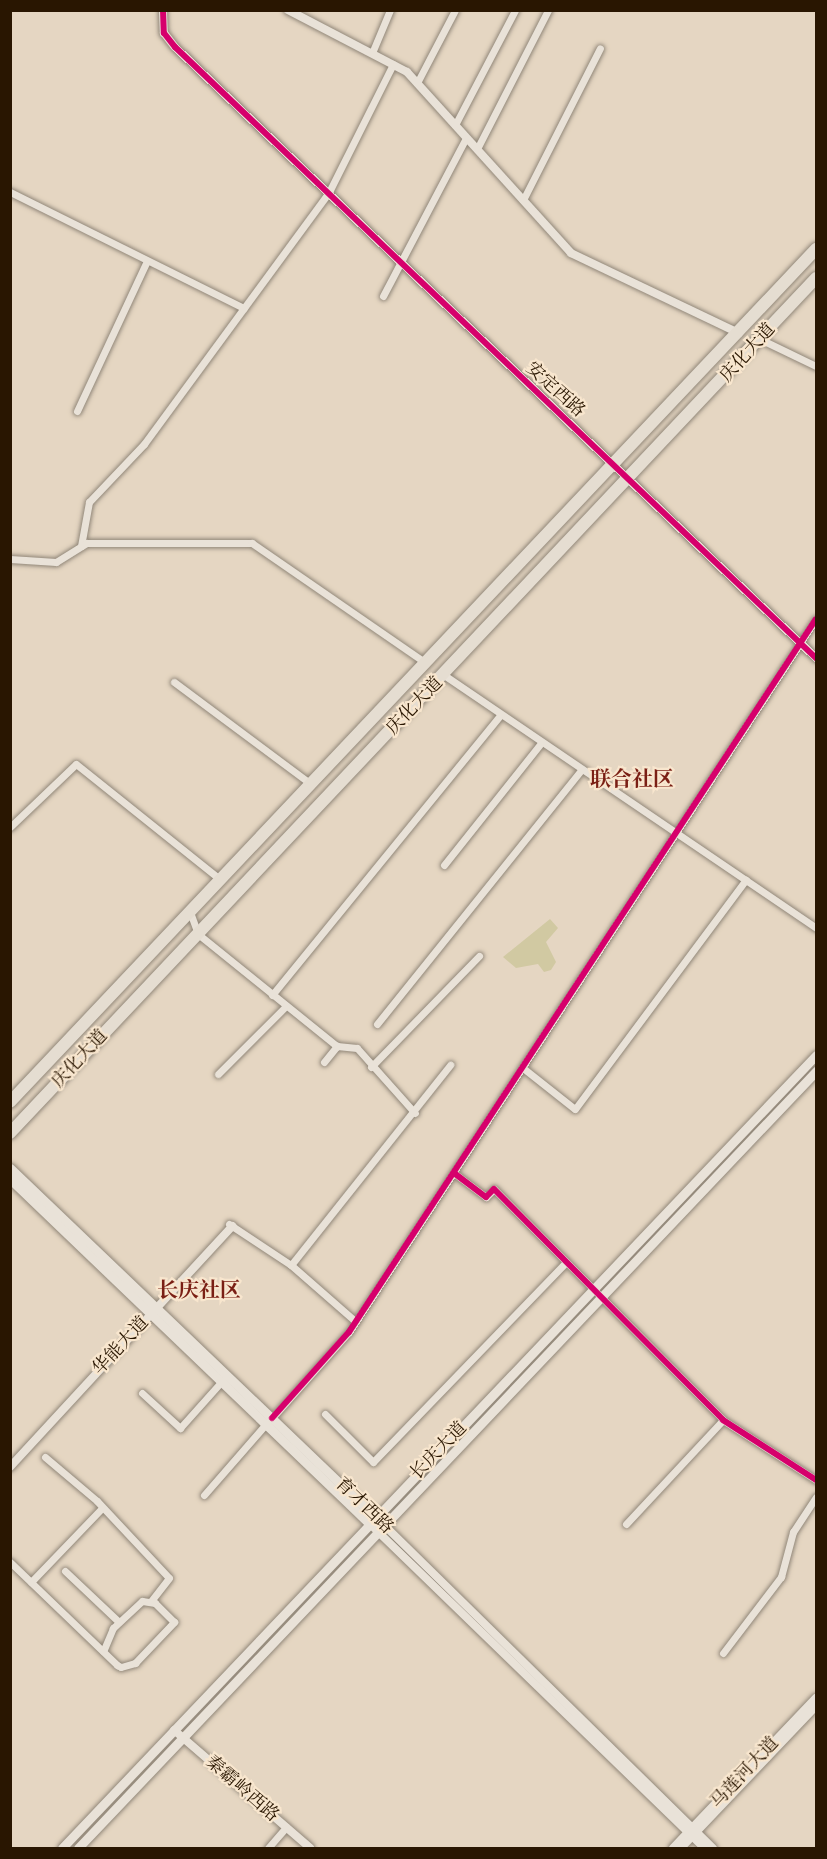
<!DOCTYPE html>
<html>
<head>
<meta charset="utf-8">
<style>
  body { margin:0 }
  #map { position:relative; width:827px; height:1859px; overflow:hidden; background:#e5d6c2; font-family:"Libre Bodoni","Noto Serif SC",serif }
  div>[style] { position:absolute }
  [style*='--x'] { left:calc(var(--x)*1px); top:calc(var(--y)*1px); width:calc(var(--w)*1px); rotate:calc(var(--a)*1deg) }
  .green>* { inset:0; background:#d1c9a2 }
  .roads { filter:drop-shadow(0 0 2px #918779) drop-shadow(0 0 2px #918779) }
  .minor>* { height:7px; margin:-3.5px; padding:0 3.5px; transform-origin:3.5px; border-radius:3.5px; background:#e9e2d8 }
  .tertiary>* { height:8px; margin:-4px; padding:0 4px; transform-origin:4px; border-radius:4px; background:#e9e2d8 }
  .secondary>* { height:9px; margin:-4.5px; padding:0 4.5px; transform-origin:4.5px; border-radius:4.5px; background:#e9e2d8 }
  .trunk>* { height:12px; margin:-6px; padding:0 6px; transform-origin:6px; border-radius:6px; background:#e5ddd1 }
  .cycleway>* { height:6px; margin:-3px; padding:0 3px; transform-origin:3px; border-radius:3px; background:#d6006c }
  span { translate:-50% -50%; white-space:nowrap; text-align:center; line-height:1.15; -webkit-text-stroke:4.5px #f8e6ce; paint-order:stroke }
  .street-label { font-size:18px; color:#291601 }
  .quarter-label { font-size:21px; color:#7a1f14; font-weight:700 }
  .frame { position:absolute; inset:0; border:12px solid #291601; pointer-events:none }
</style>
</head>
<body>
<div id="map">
  <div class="green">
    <i style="clip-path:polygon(550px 919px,558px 928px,546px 942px,556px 962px,551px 970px,544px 972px,538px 964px,516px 968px,503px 957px)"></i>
  </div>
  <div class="roads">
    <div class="minor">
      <i style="--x:372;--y:53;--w:47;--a:-67.3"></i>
      <i style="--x:417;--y:83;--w:82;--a:-62.5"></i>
      <i style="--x:455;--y:125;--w:130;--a:-62.4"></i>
      <i style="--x:477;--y:149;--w:156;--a:-62.9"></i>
      <i style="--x:10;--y:192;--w:261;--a:26.4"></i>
      <i style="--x:523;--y:200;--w:170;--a:-63.1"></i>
      <i style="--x:383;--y:296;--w:178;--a:-62.3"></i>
      <i style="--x:762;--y:340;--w:60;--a:25.7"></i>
      <i style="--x:77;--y:411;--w:166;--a:-65"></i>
      <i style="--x:81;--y:546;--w:45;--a:-79.7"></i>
      <i style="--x:89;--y:502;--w:80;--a:-46.5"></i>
      <i style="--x:144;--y:444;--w:313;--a:-53.7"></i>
      <i style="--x:329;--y:192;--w:143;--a:-63.4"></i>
      <i style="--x:10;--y:559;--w:46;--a:3.7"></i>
      <i style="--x:56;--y:562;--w:36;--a:-32"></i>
      <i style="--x:86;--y:543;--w:166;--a:0"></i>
      <i style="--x:252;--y:543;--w:211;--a:34.6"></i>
      <i style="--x:444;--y:675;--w:450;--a:34.2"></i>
      <i style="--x:174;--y:682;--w:171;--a:36.7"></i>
      <i style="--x:10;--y:827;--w:91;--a:-43.7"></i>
      <i style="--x:76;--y:764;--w:186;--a:38.7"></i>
      <i style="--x:444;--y:865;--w:157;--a:-51.5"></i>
      <i style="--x:190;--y:912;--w:23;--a:70"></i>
      <i style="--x:198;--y:934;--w:179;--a:38.9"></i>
      <i style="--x:272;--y:995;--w:362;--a:-50.8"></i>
      <i style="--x:377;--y:1024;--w:327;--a:-51.2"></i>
      <i style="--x:324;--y:1062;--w:21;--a:-51"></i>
      <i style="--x:337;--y:1046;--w:20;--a:6"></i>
      <i style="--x:357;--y:1048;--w:87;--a:48.3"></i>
      <i style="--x:371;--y:1067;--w:155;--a:-45.8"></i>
      <i style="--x:523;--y:1068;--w:66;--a:38.3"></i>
      <i style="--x:575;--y:1109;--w:286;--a:-53.3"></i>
      <i style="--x:218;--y:1074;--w:96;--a:-45"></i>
      <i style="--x:454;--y:1173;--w:40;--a:37"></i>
      <i style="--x:486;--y:1197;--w:11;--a:-45"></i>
      <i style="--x:494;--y:1189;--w:325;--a:45.2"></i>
      <i style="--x:723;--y:1420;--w:111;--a:32.8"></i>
      <i style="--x:229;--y:1224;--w:74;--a:33.5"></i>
      <i style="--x:291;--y:1265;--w:86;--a:41.2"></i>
      <i style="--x:291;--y:1265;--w:256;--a:-51.5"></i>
      <i style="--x:142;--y:1393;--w:52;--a:42.6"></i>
      <i style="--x:180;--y:1428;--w:63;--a:-48.2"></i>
      <i style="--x:325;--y:1414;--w:68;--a:45"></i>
      <i style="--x:373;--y:1462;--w:277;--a:-46"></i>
      <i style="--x:272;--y:1418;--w:115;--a:-48.2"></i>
      <i style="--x:349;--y:1332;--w:852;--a:-56.78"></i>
      <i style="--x:45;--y:1457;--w:68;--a:40.2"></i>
      <i style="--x:97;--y:1501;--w:105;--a:46.9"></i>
      <i style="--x:169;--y:1578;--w:29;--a:128"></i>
      <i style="--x:204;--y:1495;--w:94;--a:-48.9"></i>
      <i style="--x:626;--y:1524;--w:142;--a:-47"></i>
      <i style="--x:10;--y:1562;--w:149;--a:43.9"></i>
      <i style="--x:117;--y:1665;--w:4;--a:27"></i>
      <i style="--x:121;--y:1667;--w:15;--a:-16"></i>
      <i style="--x:135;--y:1663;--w:57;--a:-46.4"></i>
      <i style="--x:174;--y:1622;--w:27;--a:-135"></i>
      <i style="--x:155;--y:1603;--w:13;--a:-171"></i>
      <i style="--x:142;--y:1601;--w:40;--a:137"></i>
      <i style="--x:113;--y:1628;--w:25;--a:113"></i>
      <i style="--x:65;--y:1571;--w:74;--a:43.4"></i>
      <i style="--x:31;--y:1582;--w:100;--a:-46.2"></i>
      <i style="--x:723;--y:1653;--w:96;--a:-52.7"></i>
      <i style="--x:781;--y:1577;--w:47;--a:-75.1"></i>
      <i style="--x:793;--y:1532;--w:42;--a:-56.7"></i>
      <i style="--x:268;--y:1848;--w:28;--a:-49"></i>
    </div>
    <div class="tertiary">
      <i style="--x:163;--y:10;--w:23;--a:88"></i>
      <i style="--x:164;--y:33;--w:18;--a:52"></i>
      <i style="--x:175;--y:47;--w:886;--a:43.63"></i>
      <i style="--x:288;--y:10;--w:134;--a:27.5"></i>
      <i style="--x:407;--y:72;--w:244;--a:47.8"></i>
      <i style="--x:571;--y:253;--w:186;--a:25.5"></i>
      <i style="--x:10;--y:1467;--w:328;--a:-47.3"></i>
      <i style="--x:380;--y:1521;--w:467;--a:44.5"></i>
      <i style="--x:370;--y:1524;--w:465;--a:44.1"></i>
      <i style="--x:174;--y:1730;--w:180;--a:40.9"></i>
      <i style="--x:673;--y:1848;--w:207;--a:-46.4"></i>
      <i style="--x:681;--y:1848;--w:196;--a:-46.4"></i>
    </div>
    <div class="secondary">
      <i style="--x:10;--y:1168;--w:506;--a:43.72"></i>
      <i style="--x:10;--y:1179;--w:499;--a:43.8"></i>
      <i style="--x:62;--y:1848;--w:1094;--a:-46.44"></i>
      <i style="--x:78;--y:1848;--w:1072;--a:-46.47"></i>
    </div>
    <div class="trunk">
      <i style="--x:10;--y:1102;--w:1174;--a:-46.62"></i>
      <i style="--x:10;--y:1133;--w:1175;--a:-46.69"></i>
    </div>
  </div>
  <div class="cycleway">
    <i style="--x:163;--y:10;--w:23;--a:88"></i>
    <i style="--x:164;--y:33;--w:18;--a:52"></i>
    <i style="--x:175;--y:47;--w:886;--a:43.63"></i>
    <i style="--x:454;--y:1173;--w:40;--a:37"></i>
    <i style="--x:486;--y:1197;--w:11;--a:-45"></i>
    <i style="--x:494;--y:1189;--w:325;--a:45.2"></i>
    <i style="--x:723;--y:1420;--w:111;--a:32.8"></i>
    <i style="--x:272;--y:1418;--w:115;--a:-48.2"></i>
    <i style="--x:349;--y:1332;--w:852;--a:-56.78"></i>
  </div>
  <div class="street-label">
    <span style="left:748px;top:353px;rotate:-48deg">庆化大道</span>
    <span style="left:555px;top:390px;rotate:42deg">安定西路</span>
    <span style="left:415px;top:706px;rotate:-46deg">庆化大道</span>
    <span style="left:80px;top:1059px;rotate:-47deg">庆化大道</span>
    <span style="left:121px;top:1346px;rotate:-47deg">华能大道</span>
    <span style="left:439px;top:1451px;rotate:-46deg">长庆大道</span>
    <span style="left:364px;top:1506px;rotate:44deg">育才西路</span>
    <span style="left:745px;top:1773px;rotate:-47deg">马莲河大道</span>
    <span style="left:242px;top:1789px;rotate:41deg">秦霸岭西路</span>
  </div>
  <div class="quarter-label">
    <span style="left:632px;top:780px">联合社区</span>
    <span style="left:199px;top:1291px">长庆社区</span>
  </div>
  <div class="frame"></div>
</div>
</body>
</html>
